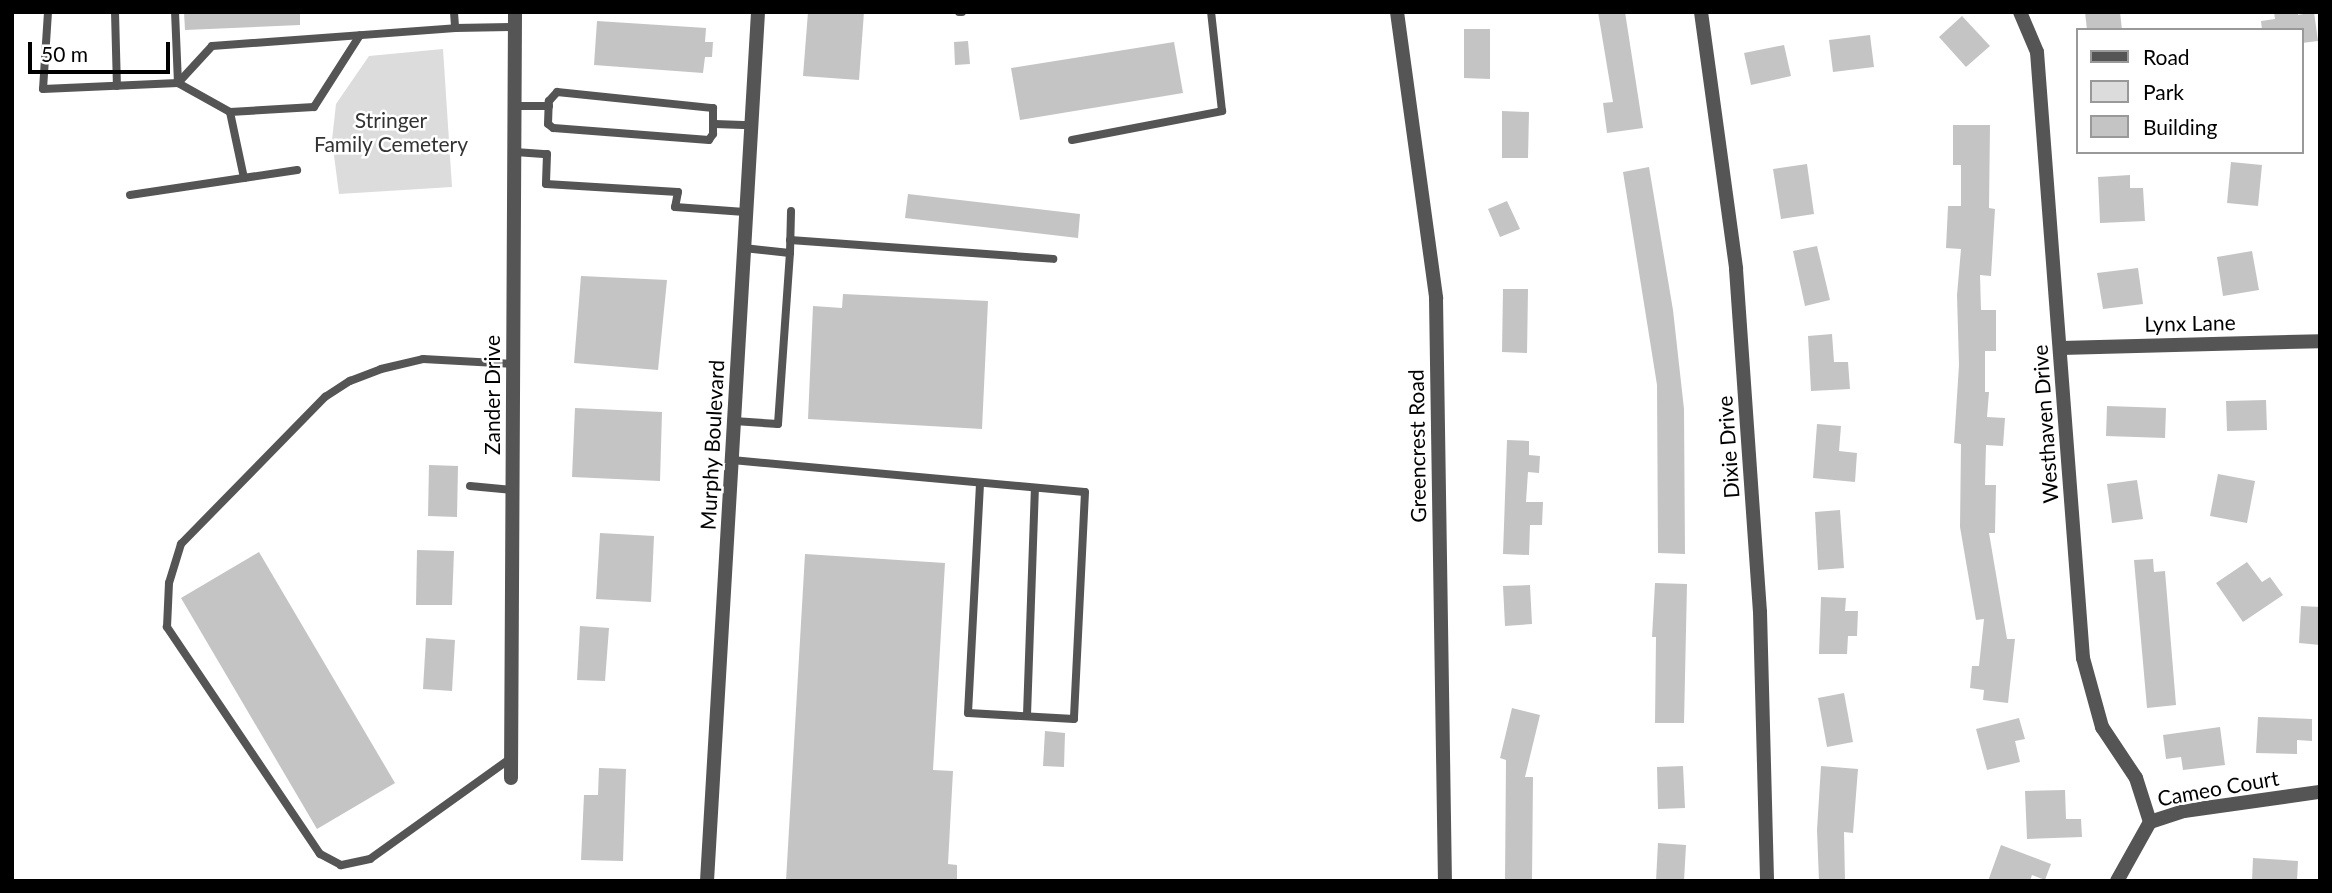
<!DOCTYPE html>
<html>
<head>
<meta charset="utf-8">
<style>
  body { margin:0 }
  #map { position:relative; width:2332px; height:893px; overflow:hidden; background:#fff; font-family:Lato,sans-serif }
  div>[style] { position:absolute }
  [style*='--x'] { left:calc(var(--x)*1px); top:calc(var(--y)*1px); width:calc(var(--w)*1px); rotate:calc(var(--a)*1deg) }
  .green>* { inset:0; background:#dcdcdc }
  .building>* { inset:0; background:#c4c4c4 }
  .service>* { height:8px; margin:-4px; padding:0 4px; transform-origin:4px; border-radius:4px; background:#555 }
  .minor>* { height:14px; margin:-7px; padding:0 7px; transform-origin:7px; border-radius:7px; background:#555 }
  span { translate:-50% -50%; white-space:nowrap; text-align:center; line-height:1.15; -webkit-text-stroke:5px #fff; paint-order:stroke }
  .park-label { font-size:21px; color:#333 }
  .street-label { font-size:21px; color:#000 }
  .frame { position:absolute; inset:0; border:14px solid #000; pointer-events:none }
  .legend { position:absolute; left:2076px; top:28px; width:228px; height:126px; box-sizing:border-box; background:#fff; border:2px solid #999; margin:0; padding:9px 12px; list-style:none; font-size:21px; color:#000 }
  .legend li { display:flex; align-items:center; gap:14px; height:35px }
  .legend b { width:35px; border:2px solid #999 }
  .scale { position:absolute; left:28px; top:42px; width:142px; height:32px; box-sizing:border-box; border:4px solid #000; border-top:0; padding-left:9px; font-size:21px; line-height:24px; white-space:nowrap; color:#000; -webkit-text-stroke:5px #fff; paint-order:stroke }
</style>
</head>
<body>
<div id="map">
  <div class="green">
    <i style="clip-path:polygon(443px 49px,452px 187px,339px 194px,332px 140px,336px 104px,369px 56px)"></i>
  </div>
  <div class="building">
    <i style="clip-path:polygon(184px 12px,300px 12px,300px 25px,185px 30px)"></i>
    <i style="clip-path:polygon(808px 12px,864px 12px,859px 80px,803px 76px)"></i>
    <i style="clip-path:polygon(1598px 12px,1625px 12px,1643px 128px,1607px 133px,1603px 103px,1613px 102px)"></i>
    <i style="clip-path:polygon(2085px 12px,2120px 12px,2122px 30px,2087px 30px)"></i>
    <i style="clip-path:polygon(2274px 12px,2298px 12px,2298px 15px,2314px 12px,2318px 41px,2302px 43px,2302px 30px,2262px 30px,2261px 21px,2275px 19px)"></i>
    <i style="clip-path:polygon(1962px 16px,1990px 46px,1966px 67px,1939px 37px)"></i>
    <i style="clip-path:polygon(597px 21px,706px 28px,705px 42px,713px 42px,712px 57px,705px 57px,703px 73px,594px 65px)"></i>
    <i style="clip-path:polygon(1464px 29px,1490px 29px,1490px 79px,1464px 78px)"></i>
    <i style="clip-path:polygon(1870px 35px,1874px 67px,1833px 72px,1829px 40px)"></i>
    <i style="clip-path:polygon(968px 41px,970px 64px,955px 65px,954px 42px)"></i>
    <i style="clip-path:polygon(1174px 42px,1183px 93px,1020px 120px,1011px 68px)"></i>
    <i style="clip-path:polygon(1784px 45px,1791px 76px,1751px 85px,1744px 53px)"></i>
    <i style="clip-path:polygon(1502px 111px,1529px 112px,1528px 158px,1502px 158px)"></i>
    <i style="clip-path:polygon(1953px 125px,1990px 125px,1989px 208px,1995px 209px,1991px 276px,1980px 275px,1981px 310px,1996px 310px,1996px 351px,1985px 351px,1985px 392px,1989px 392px,1987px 417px,2005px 418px,2003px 446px,1986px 445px,1985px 485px,1996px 485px,1995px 533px,1989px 533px,2007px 639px,2015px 639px,2008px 703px,1983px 700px,1984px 690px,1970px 688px,1972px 666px,1979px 666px,1984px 619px,1976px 620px,1960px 527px,1961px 444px,1954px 443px,1959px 365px,1957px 295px,1961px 249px,1946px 248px,1948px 206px,1961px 206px,1961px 165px,1953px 165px)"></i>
    <i style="clip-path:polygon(2231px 162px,2262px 165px,2258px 206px,2227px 203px)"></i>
    <i style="clip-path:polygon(1807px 164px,1814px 214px,1781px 219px,1773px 169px)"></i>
    <i style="clip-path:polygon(1649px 167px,1673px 310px,1684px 409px,1685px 554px,1658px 553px,1657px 385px,1623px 172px)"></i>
    <i style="clip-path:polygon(2130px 175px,2130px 188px,2143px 188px,2145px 221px,2100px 223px,2098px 177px)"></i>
    <i style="clip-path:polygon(908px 194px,1080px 214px,1078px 238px,905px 218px)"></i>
    <i style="clip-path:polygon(1507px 201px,1520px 229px,1500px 237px,1488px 209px)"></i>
    <i style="clip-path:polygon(1817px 246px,1830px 300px,1805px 306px,1793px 251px)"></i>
    <i style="clip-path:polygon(2252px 251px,2259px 290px,2223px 296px,2217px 257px)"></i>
    <i style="clip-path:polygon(2138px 268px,2143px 304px,2103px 309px,2097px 273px)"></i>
    <i style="clip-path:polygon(581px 276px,667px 280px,658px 370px,574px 363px)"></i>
    <i style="clip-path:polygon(1503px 289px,1528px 289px,1527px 353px,1502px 352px)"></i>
    <i style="clip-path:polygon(843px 294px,988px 301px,982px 429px,808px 419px,813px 306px,842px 308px)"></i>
    <i style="clip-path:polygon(1832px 334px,1834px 362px,1848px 362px,1850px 389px,1811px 391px,1808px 336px)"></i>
    <i style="clip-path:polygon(2266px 400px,2267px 430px,2227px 431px,2226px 401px)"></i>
    <i style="clip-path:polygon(2107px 406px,2166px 408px,2165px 438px,2106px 436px)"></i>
    <i style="clip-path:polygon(575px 408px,662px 412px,660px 481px,572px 477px)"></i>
    <i style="clip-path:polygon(1817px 424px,1841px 426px,1839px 451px,1857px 453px,1855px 482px,1813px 478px)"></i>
    <i style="clip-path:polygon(1507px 440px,1529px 441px,1529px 455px,1540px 456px,1539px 473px,1528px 472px,1526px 502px,1543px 502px,1542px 525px,1530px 525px,1529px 555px,1503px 554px)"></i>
    <i style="clip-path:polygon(429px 465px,458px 466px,457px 517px,428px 516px)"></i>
    <i style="clip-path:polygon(2218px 474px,2255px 481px,2247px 523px,2210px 516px)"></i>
    <i style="clip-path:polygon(2137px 480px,2143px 519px,2112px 523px,2107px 484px)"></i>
    <i style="clip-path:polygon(1840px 510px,1844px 568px,1818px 570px,1815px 512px)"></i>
    <i style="clip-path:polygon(600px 533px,654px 536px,651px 602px,596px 599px)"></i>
    <i style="clip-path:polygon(417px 550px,454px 551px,452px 605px,416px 605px)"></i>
    <i style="clip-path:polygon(259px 552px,395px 783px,317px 829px,181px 598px)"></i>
    <i style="clip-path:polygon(805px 554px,945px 563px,933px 770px,953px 771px,948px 864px,957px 865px,957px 881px,786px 881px)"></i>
    <i style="clip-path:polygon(2153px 559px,2154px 572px,2165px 571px,2176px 705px,2147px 708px,2134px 560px)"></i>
    <i style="clip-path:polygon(2247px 562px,2262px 582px,2270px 577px,2283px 595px,2243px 622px,2216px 583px)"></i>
    <i style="clip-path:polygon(1655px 583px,1687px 584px,1684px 723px,1655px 723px,1656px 637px,1652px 637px)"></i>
    <i style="clip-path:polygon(1530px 585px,1532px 624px,1505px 626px,1503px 586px)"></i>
    <i style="clip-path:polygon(1821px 597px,1846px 598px,1845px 611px,1858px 611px,1857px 636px,1848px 636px,1847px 654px,1819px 654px)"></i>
    <i style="clip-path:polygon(2301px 606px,2320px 607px,2320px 645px,2299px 643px)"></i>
    <i style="clip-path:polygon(580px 626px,609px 628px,605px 681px,577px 680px)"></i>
    <i style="clip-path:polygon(426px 638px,455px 640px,452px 691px,423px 689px)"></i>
    <i style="clip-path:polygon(1844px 693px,1853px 742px,1827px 747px,1818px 698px)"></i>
    <i style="clip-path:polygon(1512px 708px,1540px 715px,1525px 777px,1533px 777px,1532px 881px,1505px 881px,1506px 760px,1500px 758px)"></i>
    <i style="clip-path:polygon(2258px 717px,2312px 719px,2312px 741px,2297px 740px,2297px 754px,2256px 753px)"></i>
    <i style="clip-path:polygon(2019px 718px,2025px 739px,2015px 741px,2020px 762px,1987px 770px,1976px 729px)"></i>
    <i style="clip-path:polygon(2220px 727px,2225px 765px,2183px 770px,2181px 757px,2166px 759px,2163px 735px)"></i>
    <i style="clip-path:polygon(1045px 731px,1065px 733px,1064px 767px,1043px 766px)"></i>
    <i style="clip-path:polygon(1683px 766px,1685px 808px,1658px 809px,1657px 767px)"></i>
    <i style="clip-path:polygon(1821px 766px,1858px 769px,1853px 833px,1844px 832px,1845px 881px,1819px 881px,1817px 830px)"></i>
    <i style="clip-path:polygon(599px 768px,626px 769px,623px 861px,581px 860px,584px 795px,598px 795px)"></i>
    <i style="clip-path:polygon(2065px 790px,2066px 819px,2081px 819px,2082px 837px,2027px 839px,2025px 791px)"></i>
    <i style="clip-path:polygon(1658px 843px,1686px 845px,1684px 881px,1656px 881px)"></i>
    <i style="clip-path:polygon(2001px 845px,2051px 864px,2045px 880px,2032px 875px,2030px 881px,1988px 881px)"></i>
    <i style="clip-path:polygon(2253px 858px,2298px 861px,2297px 881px,2252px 881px)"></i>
  </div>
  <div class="service">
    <i style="--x:48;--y:12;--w:77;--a:93.7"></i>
    <i style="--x:43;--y:89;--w:135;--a:-2.5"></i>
    <i style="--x:178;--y:83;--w:71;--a:-92.4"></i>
    <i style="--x:115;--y:12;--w:74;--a:88.5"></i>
    <i style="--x:454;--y:12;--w:16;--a:86"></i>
    <i style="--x:455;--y:28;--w:60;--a:-1"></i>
    <i style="--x:959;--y:12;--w:3;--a:0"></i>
    <i style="--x:557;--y:92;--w:157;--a:5.9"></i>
    <i style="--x:713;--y:108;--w:26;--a:90"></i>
    <i style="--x:713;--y:134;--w:7;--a:124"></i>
    <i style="--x:709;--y:140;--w:156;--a:-175.6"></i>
    <i style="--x:553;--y:128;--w:6;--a:-141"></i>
    <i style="--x:548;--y:124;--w:23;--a:-88"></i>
    <i style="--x:549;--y:101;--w:12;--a:-48"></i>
    <i style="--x:515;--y:106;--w:34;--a:0"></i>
    <i style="--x:230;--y:112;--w:84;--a:-3.4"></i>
    <i style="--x:314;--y:107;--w:85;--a:-57.4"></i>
    <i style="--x:715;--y:124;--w:35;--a:2"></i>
    <i style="--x:1072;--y:140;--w:153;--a:-10.9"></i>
    <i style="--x:1222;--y:111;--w:100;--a:-96.3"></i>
    <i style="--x:515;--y:152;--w:32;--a:4"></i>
    <i style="--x:547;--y:154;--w:30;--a:92"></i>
    <i style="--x:546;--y:184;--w:132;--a:3.5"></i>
    <i style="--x:678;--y:192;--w:15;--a:101"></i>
    <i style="--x:675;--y:207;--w:70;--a:4.1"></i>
    <i style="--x:244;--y:178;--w:67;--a:-102"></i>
    <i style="--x:230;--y:112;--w:60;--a:-150.9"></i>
    <i style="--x:178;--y:83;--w:50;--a:-47.4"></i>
    <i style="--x:212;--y:46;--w:244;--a:-4.2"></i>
    <i style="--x:130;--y:195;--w:169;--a:-8.5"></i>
    <i style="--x:790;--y:240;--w:264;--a:4.1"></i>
    <i style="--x:744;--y:248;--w:46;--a:6.2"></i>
    <i style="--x:790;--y:253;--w:42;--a:-88.6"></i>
    <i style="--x:734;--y:421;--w:44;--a:3.9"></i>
    <i style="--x:778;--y:424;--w:171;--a:-86"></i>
    <i style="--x:732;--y:460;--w:354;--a:5.2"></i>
    <i style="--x:1085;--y:492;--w:227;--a:92.8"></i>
    <i style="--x:1074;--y:719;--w:106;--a:-176.8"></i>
    <i style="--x:968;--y:713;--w:230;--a:-87"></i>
    <i style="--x:470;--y:486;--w:43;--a:5.3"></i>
    <i style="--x:1027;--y:715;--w:227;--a:-88"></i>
    <i style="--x:511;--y:758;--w:173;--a:144.4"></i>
    <i style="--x:370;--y:859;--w:30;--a:168"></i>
    <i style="--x:341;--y:865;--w:24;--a:-152"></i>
    <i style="--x:320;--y:854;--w:274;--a:-124"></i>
    <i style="--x:167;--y:627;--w:44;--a:-87.4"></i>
    <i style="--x:169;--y:583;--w:41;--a:-72.9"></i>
    <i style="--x:181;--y:544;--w:206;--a:-45.6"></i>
    <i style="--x:325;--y:397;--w:30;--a:-33"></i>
    <i style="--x:350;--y:381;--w:33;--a:-21"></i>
    <i style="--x:381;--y:369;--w:43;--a:-13.4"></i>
    <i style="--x:423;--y:359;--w:90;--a:3.2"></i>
  </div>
  <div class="minor">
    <i style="--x:1397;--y:12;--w:289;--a:82.2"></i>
    <i style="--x:1436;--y:298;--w:583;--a:89.12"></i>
    <i style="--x:1701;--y:12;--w:259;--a:82.2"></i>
    <i style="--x:1736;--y:269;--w:344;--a:86"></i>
    <i style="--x:1760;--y:612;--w:269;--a:88.5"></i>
    <i style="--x:2020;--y:12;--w:43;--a:67"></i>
    <i style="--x:2037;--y:52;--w:608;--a:85.66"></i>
    <i style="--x:2083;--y:658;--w:72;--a:74.6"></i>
    <i style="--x:2102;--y:727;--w:61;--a:56.3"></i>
    <i style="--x:2136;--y:778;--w:46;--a:72.3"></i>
    <i style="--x:2061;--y:348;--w:259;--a:-1.5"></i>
    <i style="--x:511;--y:778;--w:766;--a:-89.7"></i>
    <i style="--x:707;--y:881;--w:870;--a:-86.64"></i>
    <i style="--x:2117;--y:881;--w:68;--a:-60.8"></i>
    <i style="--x:2150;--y:822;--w:36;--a:-18"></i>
    <i style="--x:2184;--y:811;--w:137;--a:-8"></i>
  </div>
  <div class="park-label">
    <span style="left:391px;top:132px">Stringer<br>Family Cemetery</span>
  </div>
  <div class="street-label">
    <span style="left:2190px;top:323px;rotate:-1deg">Lynx Lane</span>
    <span style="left:492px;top:395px;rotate:-90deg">Zander Drive</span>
    <span style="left:2045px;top:424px;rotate:-94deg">Westhaven Drive</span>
    <span style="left:712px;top:445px;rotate:-87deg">Murphy Boulevard</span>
    <span style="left:1417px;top:446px;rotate:-91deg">Greencrest Road</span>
    <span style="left:1728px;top:447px;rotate:-94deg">Dixie Drive</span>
    <span style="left:2218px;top:788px;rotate:-10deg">Cameo Court</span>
  </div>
  <div class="frame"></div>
  <ul class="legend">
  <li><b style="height:9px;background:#555"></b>Road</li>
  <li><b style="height:19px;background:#dcdcdc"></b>Park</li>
  <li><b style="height:19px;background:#c4c4c4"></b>Building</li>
  </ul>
  <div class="scale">50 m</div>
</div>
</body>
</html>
